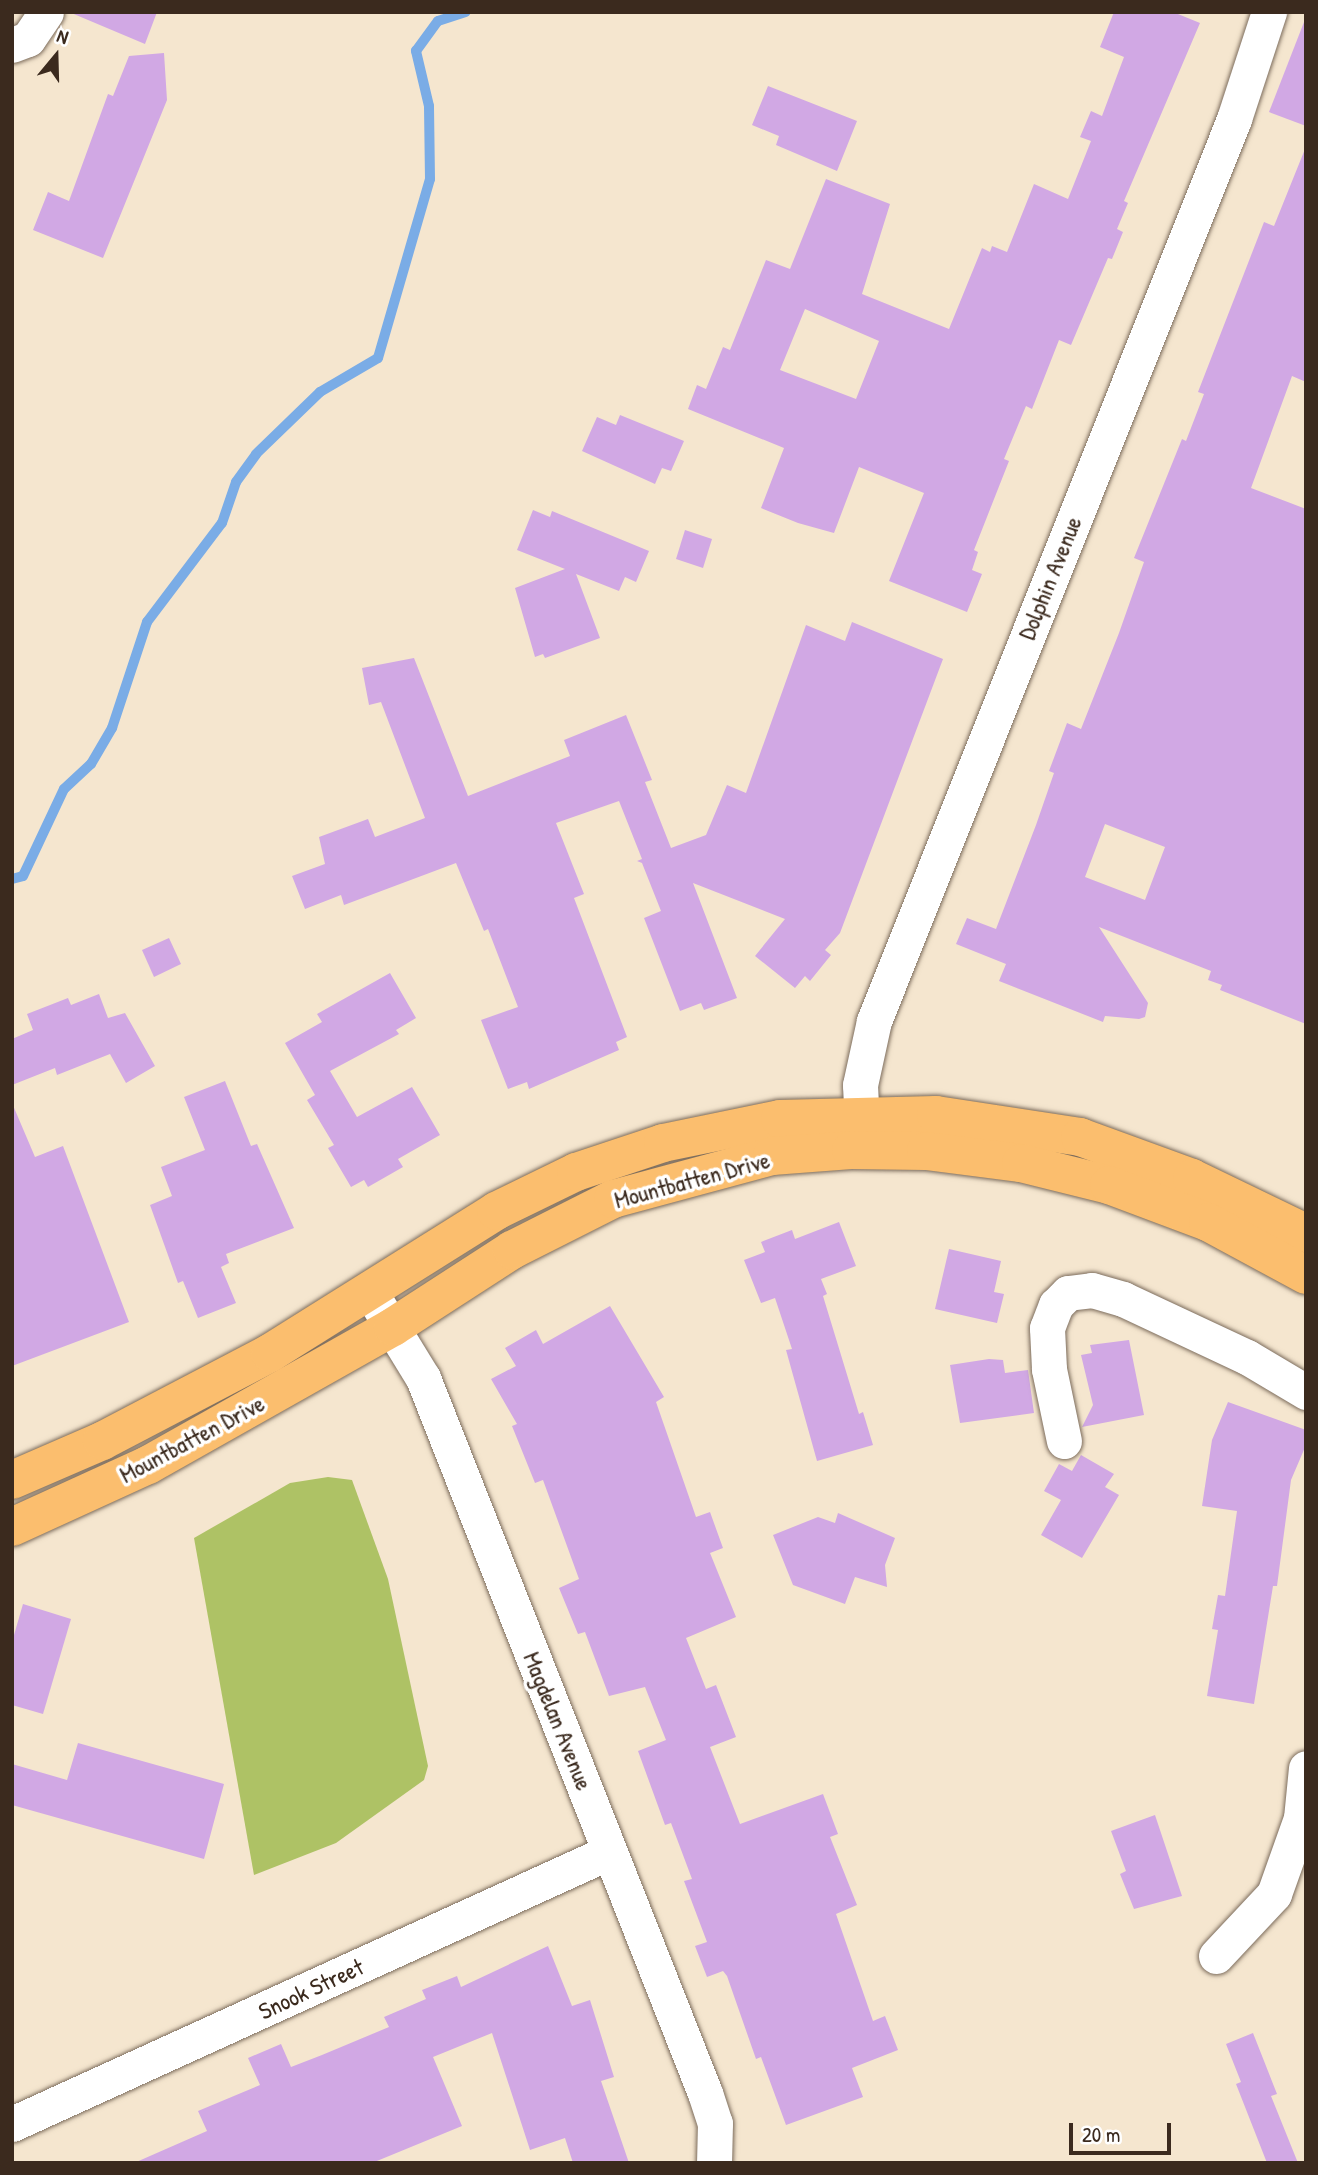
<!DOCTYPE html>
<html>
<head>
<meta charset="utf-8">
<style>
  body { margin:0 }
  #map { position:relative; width:1318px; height:2175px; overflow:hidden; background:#f5e6cf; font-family:"Patrick Hand",sans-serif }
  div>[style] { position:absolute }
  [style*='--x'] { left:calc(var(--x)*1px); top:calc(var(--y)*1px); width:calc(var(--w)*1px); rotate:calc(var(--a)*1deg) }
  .green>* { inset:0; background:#aec265 }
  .stream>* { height:10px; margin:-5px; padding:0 5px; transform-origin:5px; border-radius:5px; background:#7aace6 }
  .building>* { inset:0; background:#d1a8e4 }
  .roads { filter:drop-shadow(0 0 2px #7c6c5c) drop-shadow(0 0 2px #7c6c5c) }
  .minor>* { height:35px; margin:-17.5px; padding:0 17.5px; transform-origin:17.5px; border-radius:17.5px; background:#fff }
  .major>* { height:38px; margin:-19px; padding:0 19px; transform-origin:19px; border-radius:19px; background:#fbbe6e }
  span { translate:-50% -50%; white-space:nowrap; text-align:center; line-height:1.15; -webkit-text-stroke:7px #fff; paint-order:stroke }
  .street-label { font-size:24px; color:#3b2a1e }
  .frame { position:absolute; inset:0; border:14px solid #3b2a1e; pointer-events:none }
  .north { position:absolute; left:21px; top:21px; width:70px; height:70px; -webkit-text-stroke:5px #fff; paint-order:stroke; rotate:19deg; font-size:19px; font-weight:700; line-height:28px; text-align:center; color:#3b2a1e }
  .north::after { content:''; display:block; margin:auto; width:24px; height:32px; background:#3b2a1e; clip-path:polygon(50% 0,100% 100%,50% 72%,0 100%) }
  .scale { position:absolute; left:1069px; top:2123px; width:102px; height:32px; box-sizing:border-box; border:4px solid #3b2a1e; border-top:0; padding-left:9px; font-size:21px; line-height:24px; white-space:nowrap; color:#3b2a1e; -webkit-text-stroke:5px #fff; paint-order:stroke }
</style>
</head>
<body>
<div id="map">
  <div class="green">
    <i style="clip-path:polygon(328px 1477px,352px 1480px,388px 1579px,428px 1766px,424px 1780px,336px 1843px,254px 1875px,194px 1538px,290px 1483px)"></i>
  </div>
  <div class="stream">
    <i style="--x:12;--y:879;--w:11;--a:-15"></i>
    <i style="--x:23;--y:876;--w:96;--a:-64.8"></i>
    <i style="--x:64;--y:789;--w:37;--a:-43"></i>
    <i style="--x:91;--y:764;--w:42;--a:-59.7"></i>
    <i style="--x:112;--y:728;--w:112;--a:-71.7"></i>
    <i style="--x:147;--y:622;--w:124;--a:-52.9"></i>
    <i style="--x:222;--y:523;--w:43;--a:-71.1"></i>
    <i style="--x:236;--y:482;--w:34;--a:-54"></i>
    <i style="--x:256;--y:454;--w:89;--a:-44.1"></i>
    <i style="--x:320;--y:392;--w:67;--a:-30.4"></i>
    <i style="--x:378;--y:358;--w:186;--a:-73.8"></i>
    <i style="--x:430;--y:179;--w:73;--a:-90.8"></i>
    <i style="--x:429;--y:106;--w:57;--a:-103.3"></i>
    <i style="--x:416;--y:51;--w:37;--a:-54"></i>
    <i style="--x:438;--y:21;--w:29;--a:-18"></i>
  </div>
  <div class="building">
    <i style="clip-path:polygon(69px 12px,157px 12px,145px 44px)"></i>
    <i style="clip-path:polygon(evenodd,1114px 12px,1173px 12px,1200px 23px,1124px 201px,1128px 203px,1117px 229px,1123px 232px,1112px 259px,1108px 258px,1071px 345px,1059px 340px,1032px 409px,1026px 406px,1004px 459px,1009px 461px,974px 550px,978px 552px,972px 570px,982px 574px,967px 612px,889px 581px,924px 493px,859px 467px,834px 533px,798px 523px,761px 508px,784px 448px,688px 409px,697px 385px,706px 389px,723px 347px,730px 350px,766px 260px,790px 269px,826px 179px,890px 204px,862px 294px,949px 329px,982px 248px,990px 252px,992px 246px,1007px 252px,1034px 184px,1068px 199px,1091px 141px,1080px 137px,1091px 111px,1102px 116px,1124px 57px,1100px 47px,1114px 12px,805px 309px,879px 341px,856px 399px,780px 370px,805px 309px)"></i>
    <i style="clip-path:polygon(1304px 22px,1306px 22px,1306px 126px,1269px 112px)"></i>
    <i style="clip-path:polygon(164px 53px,167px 100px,103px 258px,33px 230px,48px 192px,69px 201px,108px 94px,113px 96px,129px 56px)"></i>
    <i style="clip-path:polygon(768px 86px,857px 121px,837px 171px,776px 145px,779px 136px,752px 125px)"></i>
    <i style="clip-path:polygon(evenodd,1305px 149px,1306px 382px,1292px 376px,1251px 488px,1306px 509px,1306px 1024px,1220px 990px,1222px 985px,1208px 980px,1211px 971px,1099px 927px,1148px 1003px,1145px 1017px,1139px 1019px,1105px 1016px,1103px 1022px,999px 981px,1006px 964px,956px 944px,967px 918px,996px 929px,1036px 825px,1054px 773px,1049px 771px,1067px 723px,1081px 729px,1119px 633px,1144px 562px,1134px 558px,1182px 439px,1186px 441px,1204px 394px,1198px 392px,1264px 222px,1274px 226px,1305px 149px,1105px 824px,1165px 847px,1145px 900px,1085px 877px,1105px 824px)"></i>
    <i style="clip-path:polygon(620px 415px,684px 441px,671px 471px,662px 468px,655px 484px,582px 451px,597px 417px,616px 425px)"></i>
    <i style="clip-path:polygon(533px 510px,550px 517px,552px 511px,649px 551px,636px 582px,625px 577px,619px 591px,576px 574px,600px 638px,545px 658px,543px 654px,535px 657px,515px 588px,565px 569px,517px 550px)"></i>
    <i style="clip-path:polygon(685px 530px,712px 539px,703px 568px,676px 559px)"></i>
    <i style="clip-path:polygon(852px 622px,943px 659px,840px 933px,825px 950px,831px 955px,810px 981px,805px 976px,795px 988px,755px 956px,785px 919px,693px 883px,737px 998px,704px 1010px,701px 1003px,680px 1011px,644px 918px,661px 911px,642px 863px,637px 861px,642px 859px,619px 801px,556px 823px,584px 894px,574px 898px,627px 1037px,616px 1042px,619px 1050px,529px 1089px,527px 1082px,508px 1089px,481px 1020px,518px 1007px,488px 929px,484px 931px,456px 863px,344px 905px,341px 895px,305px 909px,292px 876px,325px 864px,319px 837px,368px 819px,375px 837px,425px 818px,381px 702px,369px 705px,362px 668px,414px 658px,468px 796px,570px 756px,564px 740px,626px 715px,652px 780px,645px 782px,671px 848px,706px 835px,727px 785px,746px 793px,806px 625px,845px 641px)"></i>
    <i style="clip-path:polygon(169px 938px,181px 964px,154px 977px,142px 950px)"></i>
    <i style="clip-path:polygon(390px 973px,416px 1018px,396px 1030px,399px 1034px,330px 1071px,357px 1117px,412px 1087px,440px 1135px,398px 1159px,403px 1167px,368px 1187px,364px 1180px,351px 1187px,328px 1148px,334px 1145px,307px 1100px,315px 1095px,285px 1043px,322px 1022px,317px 1014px)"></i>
    <i style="clip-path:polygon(99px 994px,108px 1018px,125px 1013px,155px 1066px,126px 1083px,110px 1054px,57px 1075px,55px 1068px,12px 1085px,12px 1039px,33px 1030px,27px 1014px,68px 998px,71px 1005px)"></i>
    <i style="clip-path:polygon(225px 1081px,251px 1146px,257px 1144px,294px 1228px,226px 1254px,229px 1263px,221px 1267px,236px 1303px,198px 1318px,183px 1281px,178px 1283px,150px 1205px,172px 1196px,161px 1167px,205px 1150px,184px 1097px)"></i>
    <i style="clip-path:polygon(12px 1103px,35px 1157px,63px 1146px,129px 1322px,12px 1366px)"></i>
    <i style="clip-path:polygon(839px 1222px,856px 1266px,821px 1279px,827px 1294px,823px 1296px,859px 1414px,863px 1412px,873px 1445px,817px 1461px,786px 1350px,792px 1349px,775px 1298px,761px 1303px,744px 1260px,765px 1252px,761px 1242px,792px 1230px,795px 1239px)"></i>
    <i style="clip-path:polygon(949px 1249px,1001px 1261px,994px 1292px,1004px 1294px,997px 1323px,935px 1309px)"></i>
    <i style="clip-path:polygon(610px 1306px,664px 1397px,656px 1402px,696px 1517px,710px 1512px,723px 1548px,710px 1553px,736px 1617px,686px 1638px,706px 1689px,716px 1685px,736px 1737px,710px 1747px,740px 1824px,823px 1794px,838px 1834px,830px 1837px,857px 1905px,836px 1914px,873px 2021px,885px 2016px,898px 2050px,852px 2068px,863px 2097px,786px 2125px,761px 2057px,756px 2059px,727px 1976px,723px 1971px,707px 1977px,695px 1946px,707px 1942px,684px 1881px,692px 1879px,671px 1823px,665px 1825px,638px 1751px,666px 1740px,645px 1687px,609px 1696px,585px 1632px,578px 1634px,559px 1588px,579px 1579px,543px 1480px,535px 1483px,512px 1426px,517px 1424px,491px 1379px,516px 1366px,505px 1348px,536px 1330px,543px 1344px)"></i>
    <i style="clip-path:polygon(1129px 1340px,1144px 1415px,1082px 1427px,1093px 1405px,1081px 1355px,1092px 1353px,1090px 1345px)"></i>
    <i style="clip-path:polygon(989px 1359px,1003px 1360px,1005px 1373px,1028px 1370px,1034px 1413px,960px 1423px,950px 1365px)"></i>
    <i style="clip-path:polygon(1228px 1402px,1306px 1430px,1306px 1445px,1291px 1480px,1277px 1586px,1273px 1586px,1254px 1704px,1207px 1696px,1218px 1630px,1212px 1629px,1218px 1595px,1225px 1596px,1237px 1511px,1202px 1506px,1212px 1440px)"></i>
    <i style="clip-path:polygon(1081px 1455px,1114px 1474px,1105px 1487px,1119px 1495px,1082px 1558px,1041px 1535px,1061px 1500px,1044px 1491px,1059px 1464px,1072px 1471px)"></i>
    <i style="clip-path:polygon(838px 1513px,895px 1538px,885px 1565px,887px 1587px,855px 1577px,845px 1604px,793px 1585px,773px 1535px,818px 1517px,835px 1523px)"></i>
    <i style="clip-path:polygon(23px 1604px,71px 1619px,43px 1714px,12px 1705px,12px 1642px)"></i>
    <i style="clip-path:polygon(78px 1743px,224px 1784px,204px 1859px,12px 1805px,12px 1764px,67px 1780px)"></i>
    <i style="clip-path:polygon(1155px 1815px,1182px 1896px,1134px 1909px,1120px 1874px,1126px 1871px,1111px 1831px)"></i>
    <i style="clip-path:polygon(548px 1946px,572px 2006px,590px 2000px,614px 2077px,601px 2081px,629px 2163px,573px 2163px,565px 2138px,530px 2150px,492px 2033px,433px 2057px,462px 2126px,372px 2163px,134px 2163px,207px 2131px,198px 2111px,260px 2085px,248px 2058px,281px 2044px,291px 2067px,322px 2055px,389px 2027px,384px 2017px,426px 1999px,422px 1990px,457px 1976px,461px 1987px)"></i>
    <i style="clip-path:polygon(1253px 2033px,1277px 2094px,1271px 2096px,1298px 2163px,1267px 2163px,1236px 2084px,1241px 2082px,1226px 2044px)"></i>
  </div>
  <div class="roads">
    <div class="minor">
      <i style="--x:12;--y:45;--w:17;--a:-21"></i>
      <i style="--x:28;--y:39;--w:32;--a:-56"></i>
      <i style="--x:863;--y:1146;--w:61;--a:-92.8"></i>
      <i style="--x:860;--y:1085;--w:66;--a:-77.7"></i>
      <i style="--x:874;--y:1021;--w:971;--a:-68.24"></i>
      <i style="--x:1234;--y:119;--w:113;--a:-71.9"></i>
      <i style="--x:369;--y:1290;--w:103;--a:58.5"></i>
      <i style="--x:423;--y:1378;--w:769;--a:68.48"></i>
      <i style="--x:705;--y:2093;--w:32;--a:72"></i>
      <i style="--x:715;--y:2123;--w:40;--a:91.4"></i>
      <i style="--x:1064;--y:1441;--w:74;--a:-101.8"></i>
      <i style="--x:1049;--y:1369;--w:41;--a:-92.8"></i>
      <i style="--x:1047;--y:1328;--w:25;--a:-69"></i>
      <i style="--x:1056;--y:1305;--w:17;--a:-45"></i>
      <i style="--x:1068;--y:1293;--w:24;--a:-7"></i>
      <i style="--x:1092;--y:1290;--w:32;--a:16"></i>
      <i style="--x:1123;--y:1299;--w:137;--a:25.1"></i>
      <i style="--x:1247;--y:1357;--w:69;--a:30.7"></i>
      <i style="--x:1216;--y:1956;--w:85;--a:-46.9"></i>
      <i style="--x:1274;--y:1894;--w:81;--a:-70.4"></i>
      <i style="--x:1301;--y:1818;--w:50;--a:-84.3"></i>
      <i style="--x:12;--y:2124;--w:656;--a:-24.49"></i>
    </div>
    <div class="major">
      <i style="--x:12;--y:1480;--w:98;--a:-23.4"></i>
      <i style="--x:102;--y:1441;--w:190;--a:-27.6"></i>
      <i style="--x:270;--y:1353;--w:267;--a:-32.1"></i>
      <i style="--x:496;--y:1211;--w:89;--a:-26"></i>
      <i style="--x:576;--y:1172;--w:92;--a:-18.4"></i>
      <i style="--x:663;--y:1143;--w:119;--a:-11.6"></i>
      <i style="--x:780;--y:1119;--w:156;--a:-1.5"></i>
      <i style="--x:936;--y:1115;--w:146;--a:8.7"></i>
      <i style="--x:1080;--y:1137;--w:119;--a:20.1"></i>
      <i style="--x:1192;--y:1178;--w:127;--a:25.8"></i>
      <i style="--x:12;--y:1527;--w:149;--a:-24.5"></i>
      <i style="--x:148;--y:1465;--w:281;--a:-29.4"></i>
      <i style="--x:393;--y:1327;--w:142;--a:-32.9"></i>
      <i style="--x:512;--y:1250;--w:113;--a:-26.8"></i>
      <i style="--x:613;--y:1199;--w:165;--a:-15.1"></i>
      <i style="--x:772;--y:1156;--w:79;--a:-4.3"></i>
      <i style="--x:851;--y:1150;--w:75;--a:0.8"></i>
      <i style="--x:926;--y:1151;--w:96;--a:7.2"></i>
      <i style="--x:1021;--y:1163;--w:91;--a:14"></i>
      <i style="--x:1109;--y:1185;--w:106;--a:20.5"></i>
      <i style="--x:1208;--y:1222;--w:111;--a:28.4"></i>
    </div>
  </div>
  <div class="street-label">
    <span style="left:1050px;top:578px;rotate:-68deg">Dolphin Avenue</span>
    <span style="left:692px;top:1180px;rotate:-15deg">Mountbatten Drive</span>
    <span style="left:192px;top:1439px;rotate:-28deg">Mountbatten Drive</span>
    <span style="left:558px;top:1721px;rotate:68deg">Magdelan Avenue</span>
    <span style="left:311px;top:1989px;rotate:-25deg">Snook Street</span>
  </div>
  <div class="frame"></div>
  <div class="north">N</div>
  <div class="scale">20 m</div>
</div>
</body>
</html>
